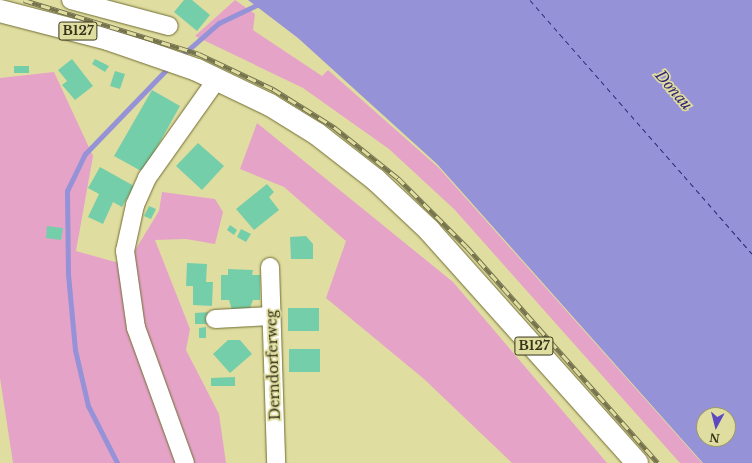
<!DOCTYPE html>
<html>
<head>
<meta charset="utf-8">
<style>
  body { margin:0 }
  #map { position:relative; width:752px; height:463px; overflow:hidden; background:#e0dda0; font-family:"Libre Baskerville",serif }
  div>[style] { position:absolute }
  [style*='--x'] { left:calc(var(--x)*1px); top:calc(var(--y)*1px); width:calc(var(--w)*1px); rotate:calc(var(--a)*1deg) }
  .green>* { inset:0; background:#e6a3c8 }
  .water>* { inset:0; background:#9592d8 }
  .stream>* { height:4.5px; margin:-2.25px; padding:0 2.25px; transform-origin:2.25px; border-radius:2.25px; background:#9592d8 }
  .ferry>* { height:1px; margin-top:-0.5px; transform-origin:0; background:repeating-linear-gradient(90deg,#342676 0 5px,transparent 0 9px) }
  .building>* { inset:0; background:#75ceaa }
  .roads { filter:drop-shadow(0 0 1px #716d33) drop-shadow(0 0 1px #716d33) }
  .minor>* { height:18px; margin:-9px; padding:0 9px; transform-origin:9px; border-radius:9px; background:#fff }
  .major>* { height:22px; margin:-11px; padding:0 11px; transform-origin:11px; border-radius:11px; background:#fff }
  .rail>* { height:4.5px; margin-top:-2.25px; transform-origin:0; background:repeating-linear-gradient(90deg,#e0dda0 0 9px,#75734d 0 18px); box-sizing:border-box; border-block:1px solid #75734d }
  span { translate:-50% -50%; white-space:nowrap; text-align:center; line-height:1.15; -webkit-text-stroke:3.5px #e0dda0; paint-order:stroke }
  .shield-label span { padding:1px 3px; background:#e0dda0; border:1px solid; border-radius:3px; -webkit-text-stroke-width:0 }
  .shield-label { font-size:13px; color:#35341b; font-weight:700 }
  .street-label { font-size:14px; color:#35341b }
  .water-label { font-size:15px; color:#342676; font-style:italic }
  .north { position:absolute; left:696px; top:407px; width:40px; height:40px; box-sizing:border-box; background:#e0dda0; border:1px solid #9c996b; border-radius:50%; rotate:187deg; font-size:11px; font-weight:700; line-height:16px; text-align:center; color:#35341b }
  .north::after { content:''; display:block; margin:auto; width:14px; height:18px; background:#5d48c1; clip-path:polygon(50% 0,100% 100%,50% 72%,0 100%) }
</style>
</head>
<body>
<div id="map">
  <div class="green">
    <i style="clip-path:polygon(235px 0,255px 14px,253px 30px,322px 76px,328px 70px,439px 168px,702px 463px,680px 463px,454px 209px,389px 149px,303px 88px,195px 36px)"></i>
    <i style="clip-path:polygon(54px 72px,93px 156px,76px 251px,126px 265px,159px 211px,162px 192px,215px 199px,223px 212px,215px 244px,186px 239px,155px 240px,190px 329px,186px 350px,219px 414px,226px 463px,13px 463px,0 378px,0 78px)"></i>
    <i style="clip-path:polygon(257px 123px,453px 282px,607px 463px,512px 463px,424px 379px,326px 298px,346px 241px,284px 187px,240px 169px)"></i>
  </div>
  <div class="water">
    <i style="clip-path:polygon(evenodd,248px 0,752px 0,752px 463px,703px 463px,437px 164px,298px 38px,248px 0,704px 415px,728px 415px,728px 439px,704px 439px,704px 415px)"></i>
  </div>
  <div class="stream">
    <i style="--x:179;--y:58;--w:53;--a:-41.2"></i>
    <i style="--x:219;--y:23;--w:53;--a:-25.6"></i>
    <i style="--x:117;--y:463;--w:64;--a:-117"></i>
    <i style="--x:88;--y:406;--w:57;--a:-103.1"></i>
    <i style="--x:75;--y:350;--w:76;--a:-95.3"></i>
    <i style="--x:68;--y:274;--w:83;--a:-90.7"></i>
    <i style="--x:67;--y:191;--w:41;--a:-64.1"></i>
    <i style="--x:85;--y:154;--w:121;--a:-46"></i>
  </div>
  <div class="ferry">
    <i style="--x:530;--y:0;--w:337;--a:48.8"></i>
  </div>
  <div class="building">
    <i style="clip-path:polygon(184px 0,192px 0,210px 15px,197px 31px,174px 12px)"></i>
    <i style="clip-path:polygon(72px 59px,93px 86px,75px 100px,62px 85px,67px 81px,58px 70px)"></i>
    <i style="clip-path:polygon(95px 59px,109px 66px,105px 72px,92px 64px)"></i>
    <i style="clip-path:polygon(14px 66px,29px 66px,29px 73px,14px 73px)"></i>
    <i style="clip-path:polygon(115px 71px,125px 74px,120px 89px,110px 86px)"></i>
    <i style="clip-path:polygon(152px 90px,180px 106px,143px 172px,114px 156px)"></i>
    <i style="clip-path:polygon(198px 143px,224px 166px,202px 190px,176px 166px)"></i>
    <i style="clip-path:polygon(100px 167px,134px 186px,122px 207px,113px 202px,103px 224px,88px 217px,99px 194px,88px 188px)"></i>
    <i style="clip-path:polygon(267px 184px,274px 192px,269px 197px,279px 210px,254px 230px,236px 209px)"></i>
    <i style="clip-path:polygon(149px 206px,156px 209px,151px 219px,144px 216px)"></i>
    <i style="clip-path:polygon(230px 225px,237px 230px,234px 235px,227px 230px)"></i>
    <i style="clip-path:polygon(47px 226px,63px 228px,61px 240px,46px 238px)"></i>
    <i style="clip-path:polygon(241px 229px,251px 234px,246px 242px,237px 237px)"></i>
    <i style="clip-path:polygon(306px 236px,313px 244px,313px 259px,291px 259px,290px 237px)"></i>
    <i style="clip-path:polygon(187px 263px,207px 264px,206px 282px,213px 282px,212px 306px,193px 305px,193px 286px,186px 286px)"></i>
    <i style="clip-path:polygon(228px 269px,253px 270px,252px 275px,260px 275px,260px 300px,253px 300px,249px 311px,232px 310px,229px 300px,221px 300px,221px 275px,228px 275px)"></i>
    <i style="clip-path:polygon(288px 308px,319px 308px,319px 331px,288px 331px)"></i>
    <i style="clip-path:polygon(210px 312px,210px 324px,195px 324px,195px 313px)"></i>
    <i style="clip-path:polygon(206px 327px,206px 338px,199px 338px,199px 328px)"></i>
    <i style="clip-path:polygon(228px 340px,240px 340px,252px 354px,230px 373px,213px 354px)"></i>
    <i style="clip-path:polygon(289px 349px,320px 349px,320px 372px,289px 372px)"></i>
    <i style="clip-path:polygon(235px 377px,235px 386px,211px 386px,211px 378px)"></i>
  </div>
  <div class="roads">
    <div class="minor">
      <i style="--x:71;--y:0;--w:101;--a:14.9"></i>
      <i style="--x:270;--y:267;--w:196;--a:88.2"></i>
      <i style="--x:215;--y:319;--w:56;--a:-3.1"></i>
      <i style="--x:185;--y:463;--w:144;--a:-109.9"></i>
      <i style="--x:136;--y:328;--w:78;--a:-98.1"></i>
      <i style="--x:125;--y:251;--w:47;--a:-77.7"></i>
      <i style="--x:135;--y:205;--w:30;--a:-66"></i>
      <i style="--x:147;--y:178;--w:121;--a:-54.7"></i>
    </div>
    <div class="major">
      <i style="--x:0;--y:11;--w:112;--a:14.5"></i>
      <i style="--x:108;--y:39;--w:94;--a:19.2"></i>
      <i style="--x:197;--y:70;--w:81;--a:25.6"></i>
      <i style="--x:270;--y:105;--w:55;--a:31.7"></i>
      <i style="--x:317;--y:134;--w:75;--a:37.9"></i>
      <i style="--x:376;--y:180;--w:73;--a:43.3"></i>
      <i style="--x:429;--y:230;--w:312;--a:48.2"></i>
    </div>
  </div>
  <div class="rail">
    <i style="--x:24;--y:0;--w:183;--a:17.1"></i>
    <i style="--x:199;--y:54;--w:82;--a:25.3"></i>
    <i style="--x:273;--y:89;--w:72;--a:31.9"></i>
    <i style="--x:334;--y:127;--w:82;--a:38.6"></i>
    <i style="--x:398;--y:178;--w:98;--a:45"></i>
    <i style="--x:467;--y:247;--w:288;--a:48.5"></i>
  </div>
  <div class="shield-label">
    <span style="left:78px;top:31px">B127</span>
    <span style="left:534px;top:346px">B127</span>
  </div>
  <div class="street-label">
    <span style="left:273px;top:365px;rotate:-92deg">Derndorferweg</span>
  </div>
  <div class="water-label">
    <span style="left:674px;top:90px;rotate:49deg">Donau</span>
  </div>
  <div class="north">N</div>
</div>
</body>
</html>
